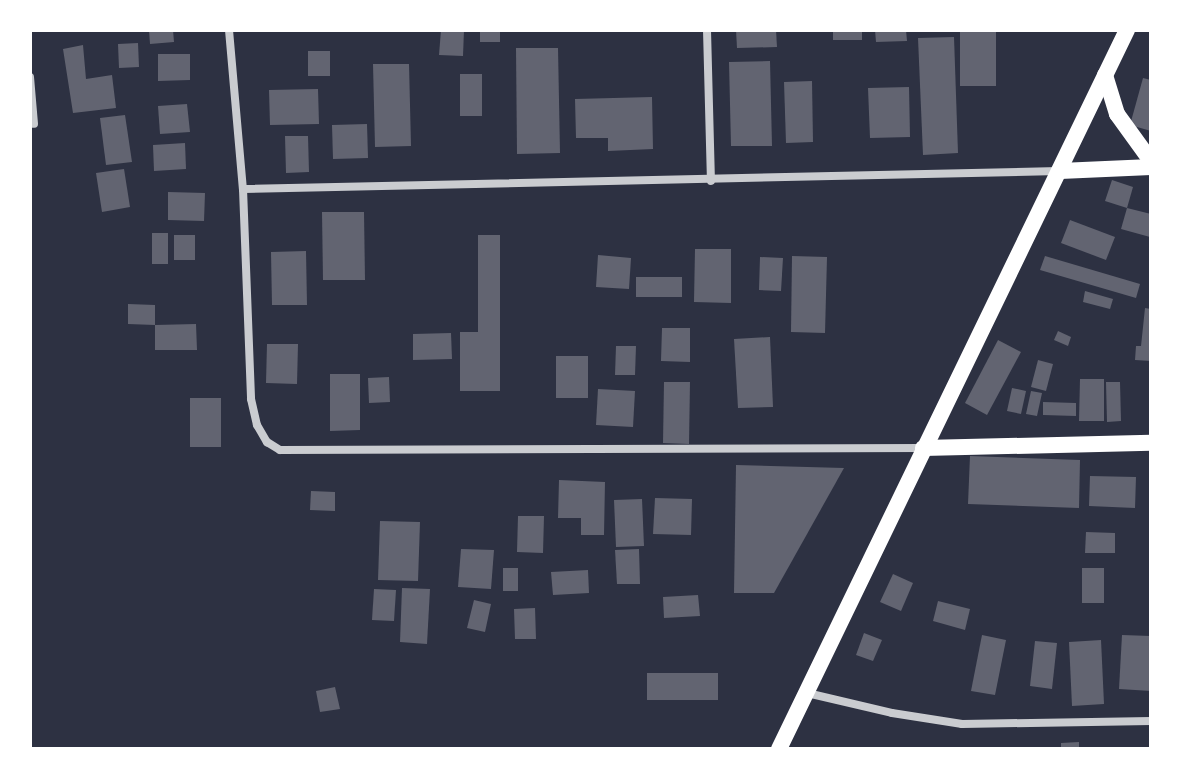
<!DOCTYPE html>
<html>
<head>
<meta charset="utf-8">
<style>
  body { margin:0 }
  #map { position:relative; width:1181px; height:779px; overflow:hidden; background:#2d3142; font-family:Overpass,sans-serif }
  div>[style] { position:absolute }
  [style*='--x'] { left:calc(var(--x)*1px); top:calc(var(--y)*1px); width:calc(var(--w)*1px); rotate:calc(var(--a)*1deg) }
  .building>* { inset:0; background:#626471 }
  .minor>* { height:8px; margin:-4px; padding:0 4px; transform-origin:4px; border-radius:4px; background:#caccd0 }
  .secondary>* { height:16px; margin:-8px; padding:0 8px; transform-origin:8px; border-radius:8px; background:#fff }
  .primary>* { height:16px; margin:-8px; padding:0 8px; transform-origin:8px; border-radius:8px; background:#fff }
  span { translate:-50% -50%; white-space:nowrap; text-align:center; line-height:1.15; -webkit-text-stroke:7px #fff; paint-order:stroke }
  .frame { position:absolute; inset:0; border:32px solid #fff; pointer-events:none }
</style>
</head>
<body>
<div id="map">
  <div class="building">
    <i style="clip-path:polygon(149px 30px,173px 30px,174px 42px,150px 44px)"></i>
    <i style="clip-path:polygon(441px 30px,464px 30px,463px 56px,439px 55px)"></i>
    <i style="clip-path:polygon(480px 30px,500px 30px,500px 42px,480px 42px)"></i>
    <i style="clip-path:polygon(736px 30px,776px 30px,777px 47px,737px 48px)"></i>
    <i style="clip-path:polygon(833px 30px,862px 30px,862px 40px,833px 40px)"></i>
    <i style="clip-path:polygon(875px 30px,906px 30px,907px 41px,876px 42px)"></i>
    <i style="clip-path:polygon(960px 30px,996px 30px,996px 86px,960px 86px)"></i>
    <i style="clip-path:polygon(954px 37px,958px 153px,923px 155px,918px 38px)"></i>
    <i style="clip-path:polygon(138px 43px,139px 67px,119px 68px,118px 44px)"></i>
    <i style="clip-path:polygon(83px 45px,86px 79px,112px 75px,116px 108px,73px 113px,63px 49px)"></i>
    <i style="clip-path:polygon(516px 48px,558px 48px,560px 153px,517px 154px)"></i>
    <i style="clip-path:polygon(308px 51px,330px 51px,330px 76px,308px 76px)"></i>
    <i style="clip-path:polygon(158px 54px,190px 54px,190px 80px,158px 81px)"></i>
    <i style="clip-path:polygon(770px 61px,772px 146px,731px 146px,729px 62px)"></i>
    <i style="clip-path:polygon(373px 64px,409px 64px,411px 146px,375px 147px)"></i>
    <i style="clip-path:polygon(460px 74px,482px 74px,482px 116px,460px 116px)"></i>
    <i style="clip-path:polygon(1143px 78px,1151px 80px,1151px 131px,1130px 125px)"></i>
    <i style="clip-path:polygon(812px 81px,813px 142px,786px 143px,784px 82px)"></i>
    <i style="clip-path:polygon(909px 87px,910px 137px,870px 138px,868px 88px)"></i>
    <i style="clip-path:polygon(318px 89px,319px 124px,270px 125px,269px 90px)"></i>
    <i style="clip-path:polygon(652px 97px,653px 149px,608px 151px,608px 138px,576px 138px,575px 99px)"></i>
    <i style="clip-path:polygon(187px 104px,190px 132px,160px 134px,158px 106px)"></i>
    <i style="clip-path:polygon(125px 115px,132px 162px,106px 165px,100px 118px)"></i>
    <i style="clip-path:polygon(367px 124px,368px 158px,333px 159px,332px 125px)"></i>
    <i style="clip-path:polygon(285px 136px,308px 136px,309px 172px,286px 173px)"></i>
    <i style="clip-path:polygon(185px 143px,186px 169px,154px 171px,153px 145px)"></i>
    <i style="clip-path:polygon(124px 169px,130px 207px,102px 212px,96px 173px)"></i>
    <i style="clip-path:polygon(1112px 180px,1133px 187px,1127px 208px,1105px 201px)"></i>
    <i style="clip-path:polygon(168px 192px,205px 193px,204px 221px,168px 220px)"></i>
    <i style="clip-path:polygon(1127px 208px,1151px 214px,1150px 237px,1121px 229px)"></i>
    <i style="clip-path:polygon(322px 212px,364px 212px,365px 280px,323px 280px)"></i>
    <i style="clip-path:polygon(1070px 220px,1115px 237px,1106px 260px,1061px 243px)"></i>
    <i style="clip-path:polygon(152px 233px,168px 233px,168px 264px,152px 264px)"></i>
    <i style="clip-path:polygon(174px 235px,195px 235px,195px 260px,174px 260px)"></i>
    <i style="clip-path:polygon(478px 235px,500px 235px,500px 391px,460px 391px,460px 332px,478px 332px)"></i>
    <i style="clip-path:polygon(695px 249px,731px 249px,731px 303px,694px 302px)"></i>
    <i style="clip-path:polygon(306px 251px,307px 305px,272px 305px,271px 252px)"></i>
    <i style="clip-path:polygon(598px 255px,631px 258px,629px 289px,596px 287px)"></i>
    <i style="clip-path:polygon(792px 256px,827px 257px,825px 333px,791px 332px)"></i>
    <i style="clip-path:polygon(1045px 256px,1140px 284px,1136px 298px,1040px 270px)"></i>
    <i style="clip-path:polygon(760px 257px,783px 258px,781px 291px,759px 290px)"></i>
    <i style="clip-path:polygon(636px 277px,682px 277px,682px 297px,636px 297px)"></i>
    <i style="clip-path:polygon(1085px 291px,1113px 299px,1110px 309px,1083px 302px)"></i>
    <i style="clip-path:polygon(128px 304px,155px 305px,155px 325px,196px 324px,197px 350px,155px 350px,155px 325px,128px 324px)"></i>
    <i style="clip-path:polygon(1145px 308px,1151px 309px,1151px 361px,1135px 360px,1136px 346px,1141px 346px)"></i>
    <i style="clip-path:polygon(662px 328px,690px 328px,690px 362px,661px 361px)"></i>
    <i style="clip-path:polygon(1058px 331px,1071px 337px,1068px 346px,1054px 340px)"></i>
    <i style="clip-path:polygon(451px 333px,452px 359px,413px 360px,413px 334px)"></i>
    <i style="clip-path:polygon(770px 337px,773px 407px,738px 408px,734px 339px)"></i>
    <i style="clip-path:polygon(998px 340px,1021px 352px,987px 415px,965px 403px)"></i>
    <i style="clip-path:polygon(267px 344px,298px 344px,297px 384px,266px 383px)"></i>
    <i style="clip-path:polygon(616px 346px,636px 346px,635px 375px,615px 375px)"></i>
    <i style="clip-path:polygon(556px 356px,588px 356px,588px 398px,556px 398px)"></i>
    <i style="clip-path:polygon(1038px 360px,1053px 364px,1046px 391px,1031px 387px)"></i>
    <i style="clip-path:polygon(330px 374px,360px 374px,360px 430px,330px 431px)"></i>
    <i style="clip-path:polygon(389px 377px,390px 402px,369px 403px,368px 378px)"></i>
    <i style="clip-path:polygon(1080px 379px,1104px 379px,1104px 421px,1079px 421px)"></i>
    <i style="clip-path:polygon(664px 382px,690px 382px,689px 444px,663px 443px)"></i>
    <i style="clip-path:polygon(1106px 382px,1120px 382px,1121px 421px,1107px 422px)"></i>
    <i style="clip-path:polygon(1012px 388px,1026px 391px,1021px 414px,1007px 411px)"></i>
    <i style="clip-path:polygon(598px 389px,635px 391px,633px 427px,596px 425px)"></i>
    <i style="clip-path:polygon(1031px 391px,1042px 393px,1037px 416px,1026px 414px)"></i>
    <i style="clip-path:polygon(190px 398px,221px 398px,221px 447px,190px 447px)"></i>
    <i style="clip-path:polygon(1043px 402px,1076px 403px,1076px 416px,1043px 415px)"></i>
    <i style="clip-path:polygon(970px 456px,1080px 460px,1079px 508px,968px 504px)"></i>
    <i style="clip-path:polygon(736px 465px,844px 468px,774px 593px,734px 593px)"></i>
    <i style="clip-path:polygon(1090px 476px,1136px 477px,1135px 508px,1089px 506px)"></i>
    <i style="clip-path:polygon(559px 480px,605px 482px,604px 535px,581px 535px,581px 518px,558px 518px)"></i>
    <i style="clip-path:polygon(311px 491px,335px 492px,335px 511px,310px 510px)"></i>
    <i style="clip-path:polygon(655px 498px,692px 499px,691px 535px,653px 534px)"></i>
    <i style="clip-path:polygon(642px 499px,644px 546px,616px 547px,614px 500px)"></i>
    <i style="clip-path:polygon(518px 516px,544px 516px,543px 553px,517px 552px)"></i>
    <i style="clip-path:polygon(380px 521px,420px 522px,418px 581px,378px 580px)"></i>
    <i style="clip-path:polygon(1086px 532px,1115px 533px,1115px 553px,1085px 553px)"></i>
    <i style="clip-path:polygon(461px 549px,494px 550px,491px 589px,458px 587px)"></i>
    <i style="clip-path:polygon(639px 549px,640px 584px,617px 584px,615px 550px)"></i>
    <i style="clip-path:polygon(503px 568px,518px 568px,518px 591px,503px 591px)"></i>
    <i style="clip-path:polygon(1082px 568px,1104px 568px,1104px 603px,1082px 603px)"></i>
    <i style="clip-path:polygon(588px 570px,589px 593px,553px 595px,551px 572px)"></i>
    <i style="clip-path:polygon(893px 574px,913px 583px,901px 611px,880px 602px)"></i>
    <i style="clip-path:polygon(402px 588px,430px 589px,427px 644px,400px 642px)"></i>
    <i style="clip-path:polygon(374px 589px,396px 590px,394px 621px,372px 620px)"></i>
    <i style="clip-path:polygon(698px 595px,700px 616px,664px 618px,663px 597px)"></i>
    <i style="clip-path:polygon(474px 600px,491px 604px,485px 632px,467px 628px)"></i>
    <i style="clip-path:polygon(938px 601px,970px 609px,965px 630px,933px 621px)"></i>
    <i style="clip-path:polygon(535px 608px,536px 639px,515px 639px,514px 609px)"></i>
    <i style="clip-path:polygon(864px 633px,882px 640px,873px 661px,856px 655px)"></i>
    <i style="clip-path:polygon(982px 635px,1006px 640px,995px 695px,971px 691px)"></i>
    <i style="clip-path:polygon(1122px 635px,1151px 636px,1151px 691px,1119px 689px)"></i>
    <i style="clip-path:polygon(1101px 640px,1104px 704px,1072px 706px,1069px 642px)"></i>
    <i style="clip-path:polygon(1035px 641px,1057px 643px,1052px 689px,1030px 686px)"></i>
    <i style="clip-path:polygon(647px 673px,718px 673px,718px 700px,647px 700px)"></i>
    <i style="clip-path:polygon(335px 687px,340px 709px,320px 712px,316px 691px)"></i>
    <i style="clip-path:polygon(1079px 742px,1079px 749px,1061px 749px,1061px 743px)"></i>
  </div>
  <div class="minor">
    <i style="--x:229;--y:30;--w:160;--a:85"></i>
    <i style="--x:243;--y:189;--w:210;--a:87.8"></i>
    <i style="--x:251;--y:399;--w:27;--a:77"></i>
    <i style="--x:257;--y:425;--w:20;--a:60"></i>
    <i style="--x:267;--y:442;--w:15;--a:32"></i>
    <i style="--x:280;--y:450;--w:643;--a:-0.18"></i>
    <i style="--x:707;--y:30;--w:151;--a:88.5"></i>
    <i style="--x:30;--y:77;--w:47;--a:85.1"></i>
    <i style="--x:243;--y:189;--w:816;--a:-1.26"></i>
    <i style="--x:807;--y:693;--w:87;--a:13.2"></i>
    <i style="--x:892;--y:713;--w:71;--a:8.9"></i>
    <i style="--x:962;--y:724;--w:189;--a:-0.9"></i>
  </div>
  <div class="secondary">
    <i style="--x:1060;--y:171;--w:91;--a:-2.5"></i>
    <i style="--x:923;--y:448;--w:228;--a:-1.3"></i>
  </div>
  <div class="primary">
    <i style="--x:1105;--y:75;--w:41;--a:72.9"></i>
    <i style="--x:1117;--y:114;--w:58;--a:54.1"></i>
    <i style="--x:779;--y:749;--w:799;--a:-64.17"></i>
  </div>
  <div class="frame"></div>
</div>
</body>
</html>
